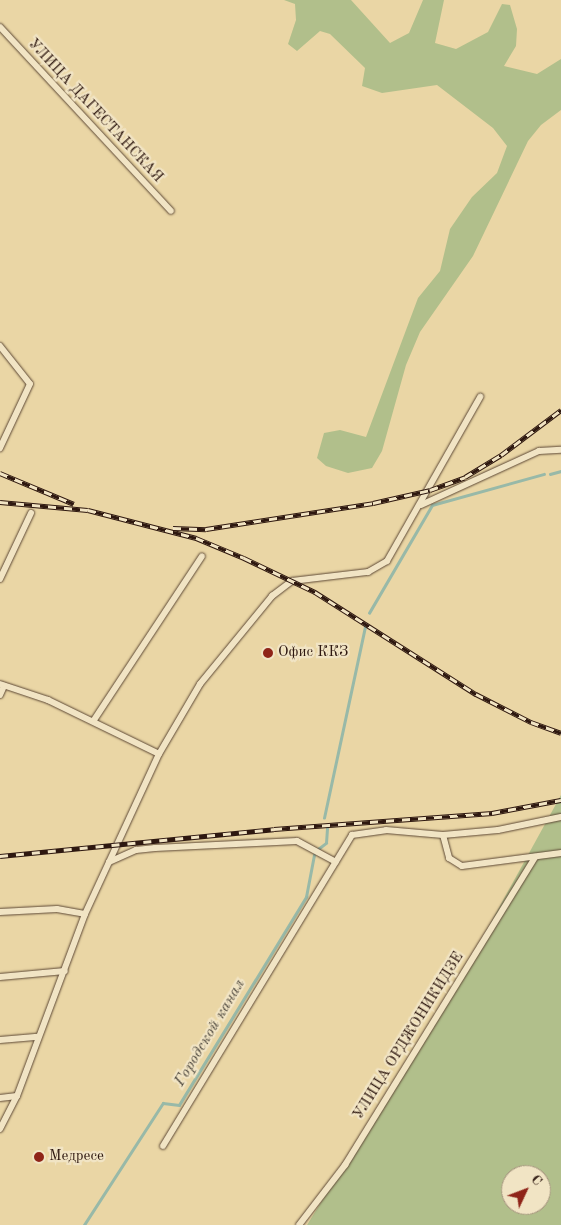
<!DOCTYPE html>
<html>
<head>
<meta charset="utf-8">
<style>
  body { margin:0 }
  #map { position:relative; width:561px; height:1225px; overflow:hidden; background:#ead6a5; font-family:"Old Standard TT",serif }
  div>[style] { position:absolute }
  [style*='--x'] { left:calc(var(--x)*1px); top:calc(var(--y)*1px); width:calc(var(--w)*1px); rotate:calc(var(--a)*1deg) }
  .green>* { inset:0; background:#b1bf8b }
  .stream>* { height:2.5px; margin:-1.25px; padding:0 1.25px; transform-origin:1.25px; border-radius:1.25px; background:#98b9a8 }
  .roads { filter:drop-shadow(0 0 1px #5d4835) drop-shadow(0 0 1px #5d4835) }
  .minor>* { height:6px; margin:-3px; padding:0 3px; transform-origin:3px; border-radius:3px; background:#f1e4c4 }
  .rail>* { height:4.5px; margin-top:-2.25px; transform-origin:0; background:repeating-linear-gradient(90deg,#f1e4c4 0 8px,#2e1810 0 16px); box-sizing:border-box; border-block:1px solid #2e1810 }
  .dots>* { width:14px; height:14px; translate:-50% -50%; box-sizing:border-box; border:2px solid #f1e4c4; border-radius:50% }
  span { translate:-50% -50%; white-space:nowrap; text-align:center; line-height:1.15; -webkit-text-stroke:4.5px #f1e4c4; paint-order:stroke }
  .street-label { font-size:15px; color:#2e1810 }
  .poi-label { font-size:15px; color:#2e1810 }
  .left { translate:0 -50%; text-align:left }
  .water-label { font-size:16px; color:#4e483e; font-style:italic }
  .north { position:absolute; left:501px; top:1165px; width:50px; height:50px; box-sizing:border-box; background:#f1e4c4; border:1px solid #a3927c; border-radius:50%; rotate:47deg; font-size:14px; font-weight:700; line-height:20px; text-align:center; color:#2e1810 }
  .north::after { content:''; display:block; margin:auto; width:18px; height:22px; background:#8f2418; clip-path:polygon(50% 0,100% 100%,50% 72%,0 100%) }
</style>
</head>
<body>
<div id="map">
  <div class="green">
    <i style="clip-path:polygon(284px 0,351px 0,390px 43px,409px 33px,423px 0,444px 0,435px 43px,456px 49px,488px 32px,502px 4px,510px 5px,517px 29px,516px 46px,504px 66px,537px 74px,561px 59px,561px 110px,541px 125px,528px 141px,473px 256px,420px 332px,406px 365px,382px 451px,372px 468px,348px 473px,326px 466px,317px 458px,324px 433px,340px 430px,366px 437px,418px 298px,440px 271px,450px 229px,472px 197px,497px 173px,507px 146px,493px 128px,437px 85px,382px 93px,362px 86px,365px 68px,330px 34px,320px 31px,297px 51px,288px 44px,296px 20px,295px 4px)"></i>
    <i style="clip-path:polygon(evenodd,561px 795px,561px 1225px,307px 1225px,469px 962px,561px 795px,511px 1175px,541px 1175px,541px 1205px,511px 1205px,511px 1175px)"></i>
  </div>
  <div class="stream">
    <i style="--x:550;--y:474;--w:11;--a:-15"></i>
    <i style="--x:369;--y:613;--w:125;--a:-59.7"></i>
    <i style="--x:432;--y:505;--w:116;--a:-15.5"></i>
    <i style="--x:324;--y:818;--w:196;--a:-77.9"></i>
    <i style="--x:318;--y:849;--w:10;--a:-37"></i>
    <i style="--x:326;--y:843;--w:16;--a:-86"></i>
    <i style="--x:84;--y:1225;--w:145;--a:-57.1"></i>
    <i style="--x:163;--y:1103;--w:16;--a:7"></i>
    <i style="--x:179;--y:1105;--w:244;--a:-58.6"></i>
    <i style="--x:306;--y:897;--w:43;--a:-79.2"></i>
  </div>
  <div class="roads">
    <div class="minor">
      <i style="--x:0;--y:27;--w:251;--a:47.1"></i>
      <i style="--x:0;--y:346;--w:48;--a:51.7"></i>
      <i style="--x:30;--y:384;--w:71;--a:115.1"></i>
      <i style="--x:421;--y:505;--w:130;--a:-24.6"></i>
      <i style="--x:539;--y:451;--w:22;--a:-3"></i>
      <i style="--x:0;--y:579;--w:73;--a:-64.8"></i>
      <i style="--x:0;--y:684;--w:51;--a:18.4"></i>
      <i style="--x:48;--y:700;--w:123;--a:25.9"></i>
      <i style="--x:0;--y:695;--w:10;--a:-66"></i>
      <i style="--x:94;--y:720;--w:196;--a:-56.6"></i>
      <i style="--x:443;--y:835;--w:24;--a:75"></i>
      <i style="--x:449;--y:858;--w:15;--a:32"></i>
      <i style="--x:462;--y:866;--w:100;--a:-7.5"></i>
      <i style="--x:109;--y:862;--w:30;--a:-24"></i>
      <i style="--x:136;--y:850;--w:19;--a:-6"></i>
      <i style="--x:155;--y:848;--w:142;--a:-2.8"></i>
      <i style="--x:297;--y:841;--w:44;--a:28.3"></i>
      <i style="--x:0;--y:912;--w:57;--a:-3"></i>
      <i style="--x:57;--y:909;--w:28;--a:10"></i>
      <i style="--x:0;--y:977;--w:65;--a:-5.3"></i>
      <i style="--x:0;--y:1040;--w:38;--a:-5"></i>
      <i style="--x:0;--y:1098;--w:17;--a:-7"></i>
      <i style="--x:0;--y:1129;--w:37;--a:-63"></i>
      <i style="--x:17;--y:1096;--w:194;--a:-69.5"></i>
      <i style="--x:85;--y:914;--w:176;--a:-65.2"></i>
      <i style="--x:159;--y:754;--w:81;--a:-59.6"></i>
      <i style="--x:200;--y:684;--w:114;--a:-50.7"></i>
      <i style="--x:272;--y:596;--w:25;--a:-37"></i>
      <i style="--x:292;--y:581;--w:77;--a:-6.8"></i>
      <i style="--x:368;--y:572;--w:22;--a:-30"></i>
      <i style="--x:387;--y:561;--w:189;--a:-60.4"></i>
      <i style="--x:163;--y:1146;--w:364;--a:-58.7"></i>
      <i style="--x:352;--y:835;--w:34;--a:-8"></i>
      <i style="--x:386;--y:830;--w:57;--a:5"></i>
      <i style="--x:443;--y:835;--w:55;--a:-5.2"></i>
      <i style="--x:498;--y:830;--w:64;--a:-11.7"></i>
      <i style="--x:299;--y:1225;--w:76;--a:-52.5"></i>
      <i style="--x:345;--y:1165;--w:362;--a:-58.3"></i>
    </div>
  </div>
  <div class="rail">
    <i style="--x:0;--y:473;--w:80;--a:22.7"></i>
    <i style="--x:0;--y:502;--w:88;--a:5.2"></i>
    <i style="--x:88;--y:510;--w:112;--a:14.5"></i>
    <i style="--x:196;--y:538;--w:52;--a:22.6"></i>
    <i style="--x:244;--y:558;--w:79;--a:25.6"></i>
    <i style="--x:315;--y:592;--w:191;--a:32.4"></i>
    <i style="--x:476;--y:694;--w:62;--a:27"></i>
    <i style="--x:531;--y:722;--w:32;--a:20"></i>
    <i style="--x:173;--y:528;--w:33;--a:2"></i>
    <i style="--x:206;--y:529;--w:169;--a:-8.8"></i>
    <i style="--x:373;--y:503;--w:58;--a:-12.8"></i>
    <i style="--x:430;--y:490;--w:37;--a:-20"></i>
    <i style="--x:465;--y:477;--w:42;--a:-31.4"></i>
    <i style="--x:501;--y:455;--w:75;--a:-36.9"></i>
    <i style="--x:0;--y:856;--w:275;--a:-5.6"></i>
    <i style="--x:274;--y:829;--w:219;--a:-4.2"></i>
    <i style="--x:492;--y:813;--w:70;--a:-10.7"></i>
  </div>
  <div class="dots">
    <i style="left:268px;top:653px;background:#8f2418"></i>
    <i style="left:39px;top:1157px;background:#8f2418"></i>
  </div>
  <div class="street-label">
    <span style="left:95px;top:111px;rotate:47deg">УЛИЦА ДАГЕСТАНСКАЯ</span>
    <span style="left:409px;top:1036px;rotate:-58deg">УЛИЦА ОРДЖОНИКИДЗЕ</span>
  </div>
  <div class="poi-label">
    <span class="left" style="left:278px;top:653px">Офис ККЗ</span>
    <span class="left" style="left:49px;top:1157px">Медресе</span>
  </div>
  <div class="water-label">
    <span style="left:210px;top:1033px;rotate:-59deg">Городской канал</span>
  </div>
  <div class="north">С</div>
</div>
</body>
</html>
